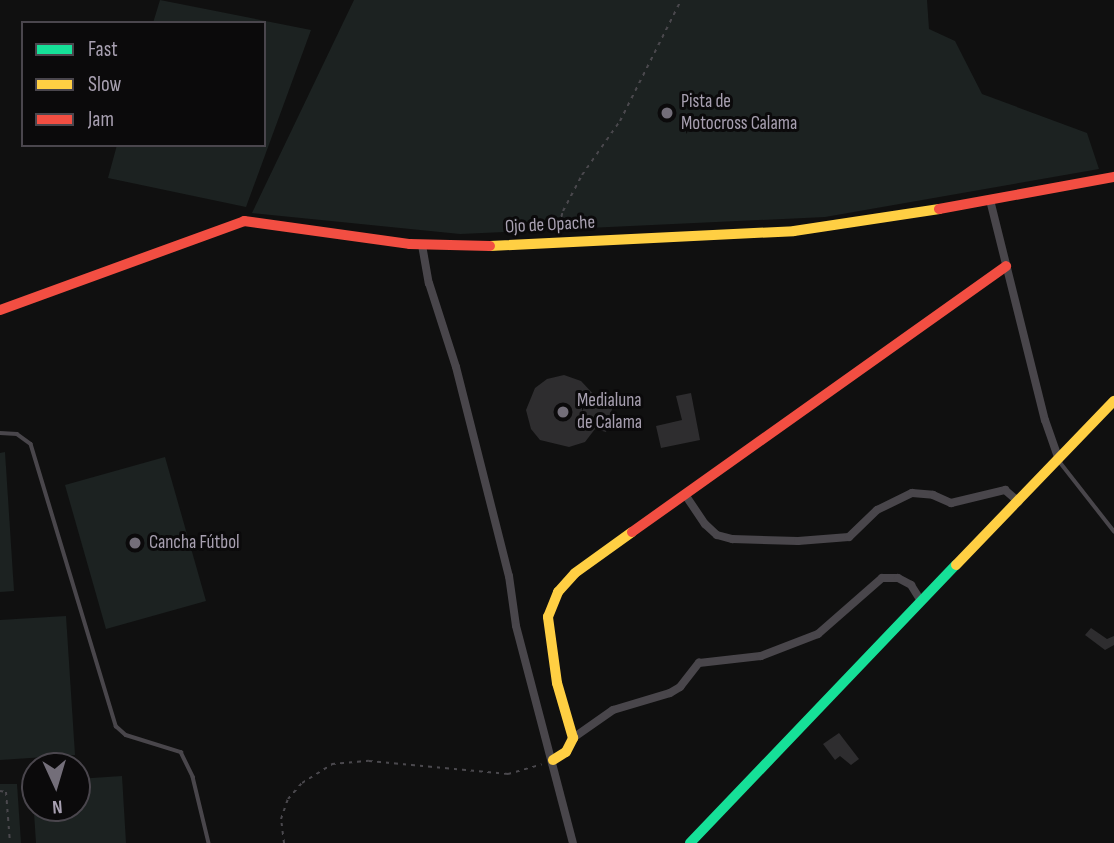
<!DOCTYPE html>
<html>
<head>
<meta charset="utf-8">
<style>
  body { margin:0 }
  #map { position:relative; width:1114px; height:843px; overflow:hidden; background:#101010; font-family:"Sofia Sans Condensed",sans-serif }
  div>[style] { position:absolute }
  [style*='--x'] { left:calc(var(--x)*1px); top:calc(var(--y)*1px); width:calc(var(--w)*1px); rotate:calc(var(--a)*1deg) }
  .green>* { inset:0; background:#1c2221 }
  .building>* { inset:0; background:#2e2d2f }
  .path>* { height:2px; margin-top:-1px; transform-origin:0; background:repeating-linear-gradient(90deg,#4a484d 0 3.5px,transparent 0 8.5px) }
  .lane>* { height:3.5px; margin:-1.75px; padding:0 1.75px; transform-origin:1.75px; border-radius:1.75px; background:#49464b }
  .street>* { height:8px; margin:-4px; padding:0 4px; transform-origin:4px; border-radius:4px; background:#49464b }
  .fast>* { height:10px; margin:-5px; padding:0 5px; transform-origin:5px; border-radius:5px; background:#16e098 }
  .slow>* { height:10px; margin:-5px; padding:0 5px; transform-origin:5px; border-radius:5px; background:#ffcf43 }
  .jam>* { height:10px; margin:-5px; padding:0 5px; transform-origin:5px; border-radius:5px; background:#f24e42 }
  .dots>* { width:19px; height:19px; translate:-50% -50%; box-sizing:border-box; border:4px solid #0b0a0b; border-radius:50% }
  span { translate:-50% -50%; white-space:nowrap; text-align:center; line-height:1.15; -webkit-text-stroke:6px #0b0a0b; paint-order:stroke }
  .poi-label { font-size:19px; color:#a8a0b1 }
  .left { translate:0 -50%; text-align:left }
  .street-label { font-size:19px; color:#a8a0b1 }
  .legend { position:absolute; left:21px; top:21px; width:245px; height:126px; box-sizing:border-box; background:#0b0a0b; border:2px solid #4a464d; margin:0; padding:9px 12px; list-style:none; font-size:21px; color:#a8a0b1 }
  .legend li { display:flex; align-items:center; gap:14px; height:35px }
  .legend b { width:35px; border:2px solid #4a464d }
  .north { position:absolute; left:21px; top:752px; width:70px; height:70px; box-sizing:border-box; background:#0b0a0b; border:2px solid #4a464d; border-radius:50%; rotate:176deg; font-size:19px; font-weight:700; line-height:28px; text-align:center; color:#a8a0b1 }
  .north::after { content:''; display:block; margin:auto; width:24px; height:32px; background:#736e79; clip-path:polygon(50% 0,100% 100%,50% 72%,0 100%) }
</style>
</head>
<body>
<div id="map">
  <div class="green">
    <i style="clip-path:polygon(160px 0,311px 30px,246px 207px,108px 178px,117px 145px,264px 145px,264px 23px,153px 23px)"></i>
    <i style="clip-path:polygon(354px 0,927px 0,929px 29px,955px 41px,982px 94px,1087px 133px,1099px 169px,825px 217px,460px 234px,252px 213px)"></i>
    <i style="clip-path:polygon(5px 452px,14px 591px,0 592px,0 453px)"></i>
    <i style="clip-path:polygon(165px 457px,206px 601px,106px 629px,65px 485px)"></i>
    <i style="clip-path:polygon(66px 616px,75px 755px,0 760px,0 620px)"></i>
    <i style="clip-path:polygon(122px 776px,126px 843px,36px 843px,32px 782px,35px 782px,35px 808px,77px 808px,77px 779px)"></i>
    <i style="clip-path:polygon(0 784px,17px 784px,21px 843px,0 843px)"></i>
  </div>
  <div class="building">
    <i style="clip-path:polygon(564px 375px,581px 381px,597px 398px,610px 396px,612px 409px,606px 432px,595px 429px,585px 442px,569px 447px,540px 440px,531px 429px,526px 410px,535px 388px,547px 379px)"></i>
    <i style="clip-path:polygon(691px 393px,700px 440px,661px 448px,656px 426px,682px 420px,676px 396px)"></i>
    <i style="clip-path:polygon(1091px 628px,1107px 639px,1114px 636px,1114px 645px,1105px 650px,1085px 635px)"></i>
    <i style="clip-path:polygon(839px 733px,859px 759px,851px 765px,840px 756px,835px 760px,823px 744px)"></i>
  </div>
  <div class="path">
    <i style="--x:557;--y:233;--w:23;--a:-75"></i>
    <i style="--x:563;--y:211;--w:41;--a:-62.2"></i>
    <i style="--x:582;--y:175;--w:66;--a:-54.9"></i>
    <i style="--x:620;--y:121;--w:136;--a:-63.2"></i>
    <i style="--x:0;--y:791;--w:6;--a:9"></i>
    <i style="--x:6;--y:792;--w:51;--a:85.5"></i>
    <i style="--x:284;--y:843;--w:24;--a:-97"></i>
    <i style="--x:281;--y:819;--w:21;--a:-71"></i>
    <i style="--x:288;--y:799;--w:21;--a:-49"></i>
    <i style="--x:302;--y:783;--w:36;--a:-32"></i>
    <i style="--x:332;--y:764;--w:37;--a:-5"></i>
    <i style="--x:369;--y:761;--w:140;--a:5.3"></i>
    <i style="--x:508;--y:774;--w:35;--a:-16"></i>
  </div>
  <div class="lane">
    <i style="--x:0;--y:433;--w:17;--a:3"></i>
    <i style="--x:17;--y:434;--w:17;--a:36"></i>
    <i style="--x:31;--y:444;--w:295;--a:73.2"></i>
    <i style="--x:116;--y:726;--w:13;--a:42"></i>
    <i style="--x:126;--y:735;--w:58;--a:17.2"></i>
    <i style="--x:181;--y:752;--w:28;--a:64"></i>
    <i style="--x:193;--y:777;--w:68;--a:76.4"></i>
    <i style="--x:1060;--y:462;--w:88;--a:52"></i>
  </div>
  <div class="street">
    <i style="--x:990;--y:200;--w:227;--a:76"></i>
    <i style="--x:1045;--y:420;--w:42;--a:70.7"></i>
    <i style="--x:422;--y:245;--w:39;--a:80"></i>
    <i style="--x:429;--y:283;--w:88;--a:72.2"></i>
    <i style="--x:456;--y:367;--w:216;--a:75.8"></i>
    <i style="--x:509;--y:576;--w:50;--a:82"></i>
    <i style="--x:516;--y:626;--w:224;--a:75.3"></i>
    <i style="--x:686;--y:496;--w:34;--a:56"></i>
    <i style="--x:705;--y:524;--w:16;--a:43"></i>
    <i style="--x:717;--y:535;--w:16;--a:15"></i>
    <i style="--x:732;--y:539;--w:66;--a:1.7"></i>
    <i style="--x:798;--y:541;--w:51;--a:-4.5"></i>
    <i style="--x:849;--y:537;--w:39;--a:-44"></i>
    <i style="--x:877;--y:510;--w:39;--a:-26"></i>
    <i style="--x:912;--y:493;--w:21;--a:5"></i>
    <i style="--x:933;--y:495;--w:20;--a:24"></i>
    <i style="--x:951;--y:503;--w:56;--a:-13.5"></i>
    <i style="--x:1005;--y:490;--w:18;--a:41"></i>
    <i style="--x:573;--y:738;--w:49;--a:-35"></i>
    <i style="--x:613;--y:710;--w:59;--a:-16.6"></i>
    <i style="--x:670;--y:693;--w:12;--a:-31"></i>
    <i style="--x:680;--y:687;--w:31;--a:-52"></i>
    <i style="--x:699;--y:663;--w:62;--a:-6.4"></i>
    <i style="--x:761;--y:656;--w:61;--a:-21.1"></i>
    <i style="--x:818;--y:634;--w:85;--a:-41.2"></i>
    <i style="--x:882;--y:578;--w:16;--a:0"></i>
    <i style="--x:898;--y:578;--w:15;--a:28"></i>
    <i style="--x:911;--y:585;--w:19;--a:58"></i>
  </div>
  <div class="fast">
    <i style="--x:690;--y:843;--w:385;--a:-46.3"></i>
  </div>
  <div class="slow">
    <i style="--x:490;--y:246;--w:304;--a:-2.8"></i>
    <i style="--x:794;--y:231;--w:147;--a:-8.6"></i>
    <i style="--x:956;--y:565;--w:228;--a:-46.1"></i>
    <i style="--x:553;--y:760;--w:15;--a:-32"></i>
    <i style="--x:566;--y:752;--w:16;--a:-63"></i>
    <i style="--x:573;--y:738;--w:57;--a:-106.2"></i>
    <i style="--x:557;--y:683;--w:67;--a:-97.8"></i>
    <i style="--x:548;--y:617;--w:27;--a:-68"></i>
    <i style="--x:558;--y:592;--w:25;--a:-48"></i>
    <i style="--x:575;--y:573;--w:70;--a:-35.7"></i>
  </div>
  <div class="jam">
    <i style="--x:939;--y:209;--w:178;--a:-10.4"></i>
    <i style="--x:0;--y:310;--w:260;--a:-20"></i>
    <i style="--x:244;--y:221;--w:168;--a:7.9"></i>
    <i style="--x:410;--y:244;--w:80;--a:1.4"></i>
    <i style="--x:632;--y:532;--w:459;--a:-35.4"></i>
  </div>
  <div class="dots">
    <i style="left:667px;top:113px;background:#736e79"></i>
    <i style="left:563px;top:412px;background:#736e79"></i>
    <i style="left:135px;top:543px;background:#736e79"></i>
  </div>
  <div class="poi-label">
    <span class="left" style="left:681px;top:113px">Pista de<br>Motocross Calama</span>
    <span class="left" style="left:577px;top:412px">Medialuna<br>de Calama</span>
    <span class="left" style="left:149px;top:543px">Cancha Fútbol</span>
  </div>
  <div class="street-label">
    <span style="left:550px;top:225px;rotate:-3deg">Ojo de Opache</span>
  </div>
  <ul class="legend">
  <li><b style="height:9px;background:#16e098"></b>Fast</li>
  <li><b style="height:9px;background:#ffcf43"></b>Slow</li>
  <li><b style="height:9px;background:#f24e42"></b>Jam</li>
  </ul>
  <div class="north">N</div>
</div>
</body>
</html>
